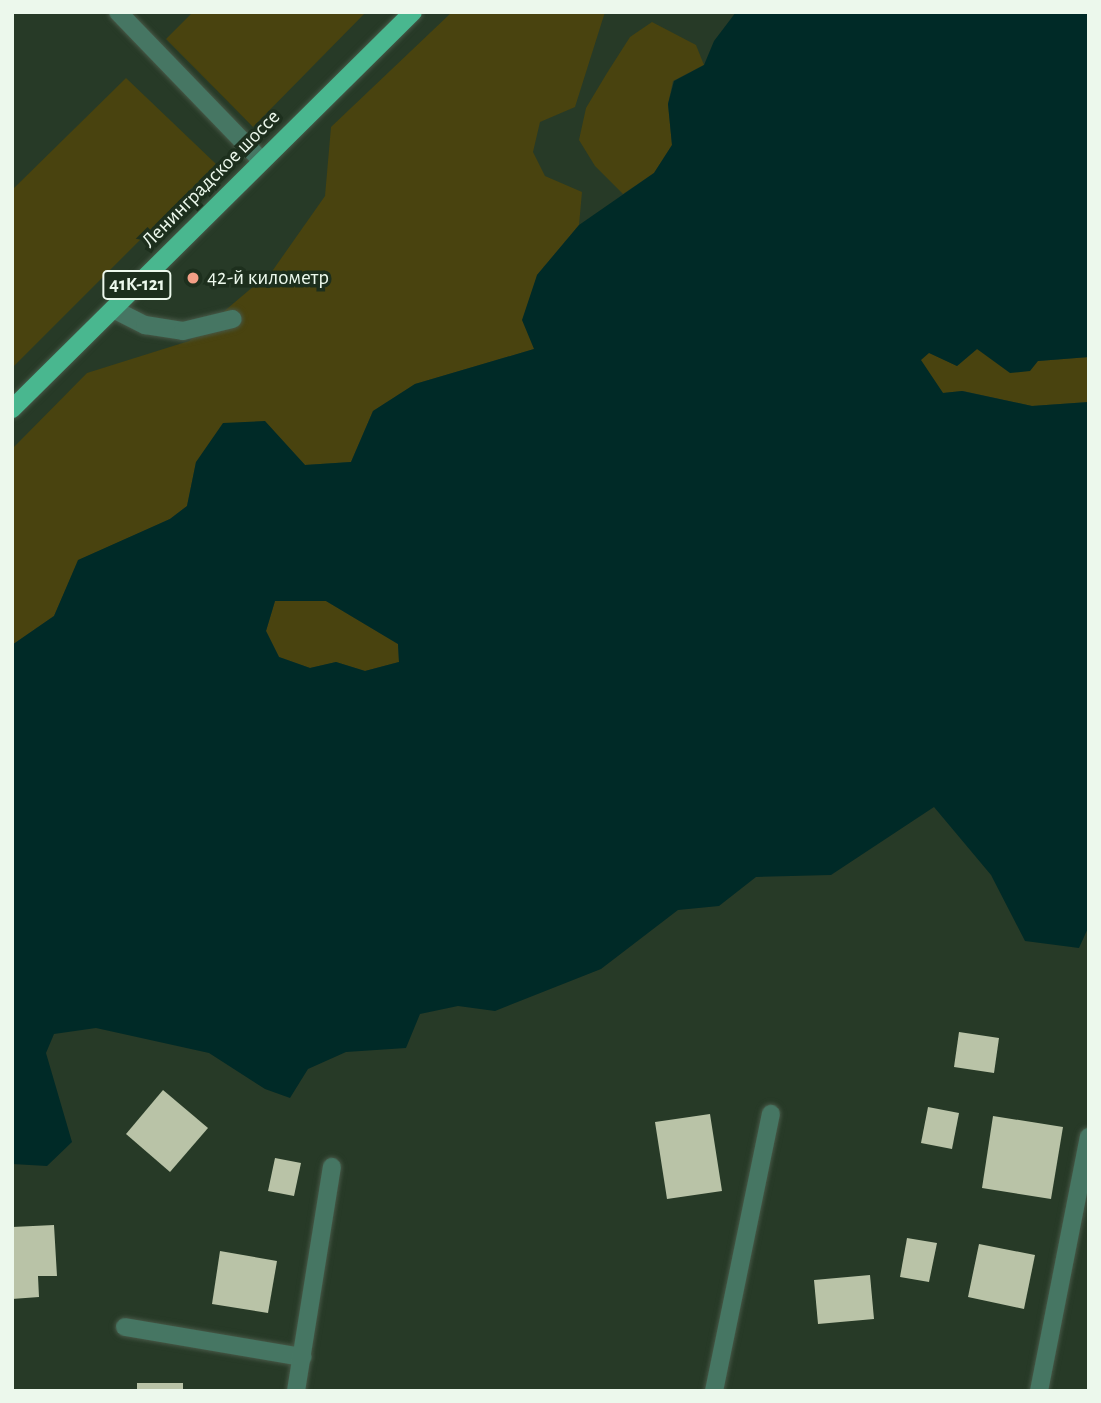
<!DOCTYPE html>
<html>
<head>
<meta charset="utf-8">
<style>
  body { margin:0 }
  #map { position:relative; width:1101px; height:1403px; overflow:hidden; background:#273a27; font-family:"Alegreya Sans",sans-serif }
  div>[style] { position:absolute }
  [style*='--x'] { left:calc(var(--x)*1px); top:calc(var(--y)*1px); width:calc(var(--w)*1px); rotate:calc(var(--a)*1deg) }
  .green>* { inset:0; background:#49430f }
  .water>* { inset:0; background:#002a27 }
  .building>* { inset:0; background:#b9c3a7 }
  .roads { filter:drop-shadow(0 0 2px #475847) drop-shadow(0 0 2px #475847) }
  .minor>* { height:18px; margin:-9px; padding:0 9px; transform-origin:9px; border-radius:9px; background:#467663 }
  .major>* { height:18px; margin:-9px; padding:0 9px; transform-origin:9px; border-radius:9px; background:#49b78f }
  .dots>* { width:19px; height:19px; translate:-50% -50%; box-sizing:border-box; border:4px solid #1d2f1d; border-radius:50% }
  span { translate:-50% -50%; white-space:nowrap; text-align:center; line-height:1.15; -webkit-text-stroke:7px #1d2f1d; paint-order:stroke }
  .shield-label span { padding:2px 5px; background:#1d2f1d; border:2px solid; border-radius:5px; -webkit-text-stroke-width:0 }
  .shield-label { font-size:19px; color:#ecf8ec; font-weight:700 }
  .street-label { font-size:21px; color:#ecf8ec }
  .poi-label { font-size:21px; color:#ecf8ec }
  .left { translate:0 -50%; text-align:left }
  .frame { position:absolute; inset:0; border:14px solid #ecf8ec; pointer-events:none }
</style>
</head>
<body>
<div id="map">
  <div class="green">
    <i style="clip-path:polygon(193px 12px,366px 12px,253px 127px,166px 39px)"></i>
    <i style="clip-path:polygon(452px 12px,605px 12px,575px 107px,540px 122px,533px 152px,545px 176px,582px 192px,579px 225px,537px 275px,534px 349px,415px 384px,373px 411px,351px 462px,305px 465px,265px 422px,196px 462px,187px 506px,170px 519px,79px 560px,54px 616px,12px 645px,12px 449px,87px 373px,189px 341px,273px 270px,325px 196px,331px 127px)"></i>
    <i style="clip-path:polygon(652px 22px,696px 45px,704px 65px,673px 81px,668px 104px,672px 145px,654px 173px,623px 194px,595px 166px,579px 140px,586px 108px,607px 73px,630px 37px)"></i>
    <i style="clip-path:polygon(126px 78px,216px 164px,12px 368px,12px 190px)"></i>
    <i style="clip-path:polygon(977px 349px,1038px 361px,1089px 357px,1089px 402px,1032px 406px,963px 391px,943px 393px,920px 360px,928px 352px,957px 366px)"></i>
    <i style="clip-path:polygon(275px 601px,326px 601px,398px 644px,399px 662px,365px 671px,336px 662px,310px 668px,279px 657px,266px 631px)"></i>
  </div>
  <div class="water">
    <i style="clip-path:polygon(evenodd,736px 12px,1089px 12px,1089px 357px,1038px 361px,1030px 371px,1010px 373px,977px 349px,957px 366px,929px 353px,921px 360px,943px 393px,962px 391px,1032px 406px,1089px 402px,1089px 926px,1079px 948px,1025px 941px,991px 875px,934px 807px,831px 875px,756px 877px,719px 906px,678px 910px,601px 969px,495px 1011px,458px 1006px,420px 1014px,406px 1048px,346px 1052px,308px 1069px,290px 1098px,265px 1089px,209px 1053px,96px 1028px,54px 1034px,46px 1053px,72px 1142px,47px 1166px,12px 1164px,12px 645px,54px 616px,78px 560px,170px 519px,187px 506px,196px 462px,223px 423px,265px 421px,305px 465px,351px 462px,373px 411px,415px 384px,534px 349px,522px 320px,537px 275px,579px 225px,654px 173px,672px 145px,668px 104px,674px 81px,704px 65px,714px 41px,736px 12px,275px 601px,326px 601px,398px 644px,399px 662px,365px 671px,336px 662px,310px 668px,279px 657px,266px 631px,275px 601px)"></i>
  </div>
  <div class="building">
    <i style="clip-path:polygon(959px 1032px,999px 1038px,994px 1073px,954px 1067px)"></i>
    <i style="clip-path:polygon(163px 1090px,208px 1128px,170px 1172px,126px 1134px)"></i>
    <i style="clip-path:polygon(928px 1107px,959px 1113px,952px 1149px,921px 1143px)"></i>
    <i style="clip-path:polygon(710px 1114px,722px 1191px,667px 1199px,655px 1122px)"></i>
    <i style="clip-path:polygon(993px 1116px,1063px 1127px,1051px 1199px,982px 1188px)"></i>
    <i style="clip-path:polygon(275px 1158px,301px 1163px,294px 1196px,268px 1191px)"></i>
    <i style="clip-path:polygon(54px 1225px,57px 1276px,38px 1276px,39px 1297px,12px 1299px,12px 1227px)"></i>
    <i style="clip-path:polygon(907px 1238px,937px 1243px,929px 1282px,900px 1277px)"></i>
    <i style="clip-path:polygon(979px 1244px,1035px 1255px,1024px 1309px,968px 1297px)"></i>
    <i style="clip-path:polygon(220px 1251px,277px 1261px,268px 1313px,212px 1304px)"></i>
    <i style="clip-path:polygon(870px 1275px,874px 1319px,818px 1324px,814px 1280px)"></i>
    <i style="clip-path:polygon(137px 1383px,183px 1383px,183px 1391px,137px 1391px)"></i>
  </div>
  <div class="roads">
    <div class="minor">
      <i style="--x:118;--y:12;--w:207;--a:46"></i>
      <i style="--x:113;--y:309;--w:36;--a:27"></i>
      <i style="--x:145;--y:325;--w:38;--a:9"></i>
      <i style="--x:183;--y:331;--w:51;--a:-13.5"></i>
      <i style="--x:125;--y:1327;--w:180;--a:9.6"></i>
      <i style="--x:296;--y:1391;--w:227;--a:-80.9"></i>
      <i style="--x:714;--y:1391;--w:283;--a:-78.4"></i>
      <i style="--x:1039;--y:1391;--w:259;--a:-78.9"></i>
    </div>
    <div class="major">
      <i style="--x:12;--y:409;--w:564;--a:-44.71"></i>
    </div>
  </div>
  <div class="dots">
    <i style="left:193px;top:278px;background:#f39f86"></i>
  </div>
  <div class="shield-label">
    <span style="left:137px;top:285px">41К-121</span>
  </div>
  <div class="street-label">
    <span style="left:211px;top:179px;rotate:-45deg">Ленинградское шоссе</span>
  </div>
  <div class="poi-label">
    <span class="left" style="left:207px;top:278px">42-й километр</span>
  </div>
  <div class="frame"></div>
</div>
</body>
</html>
